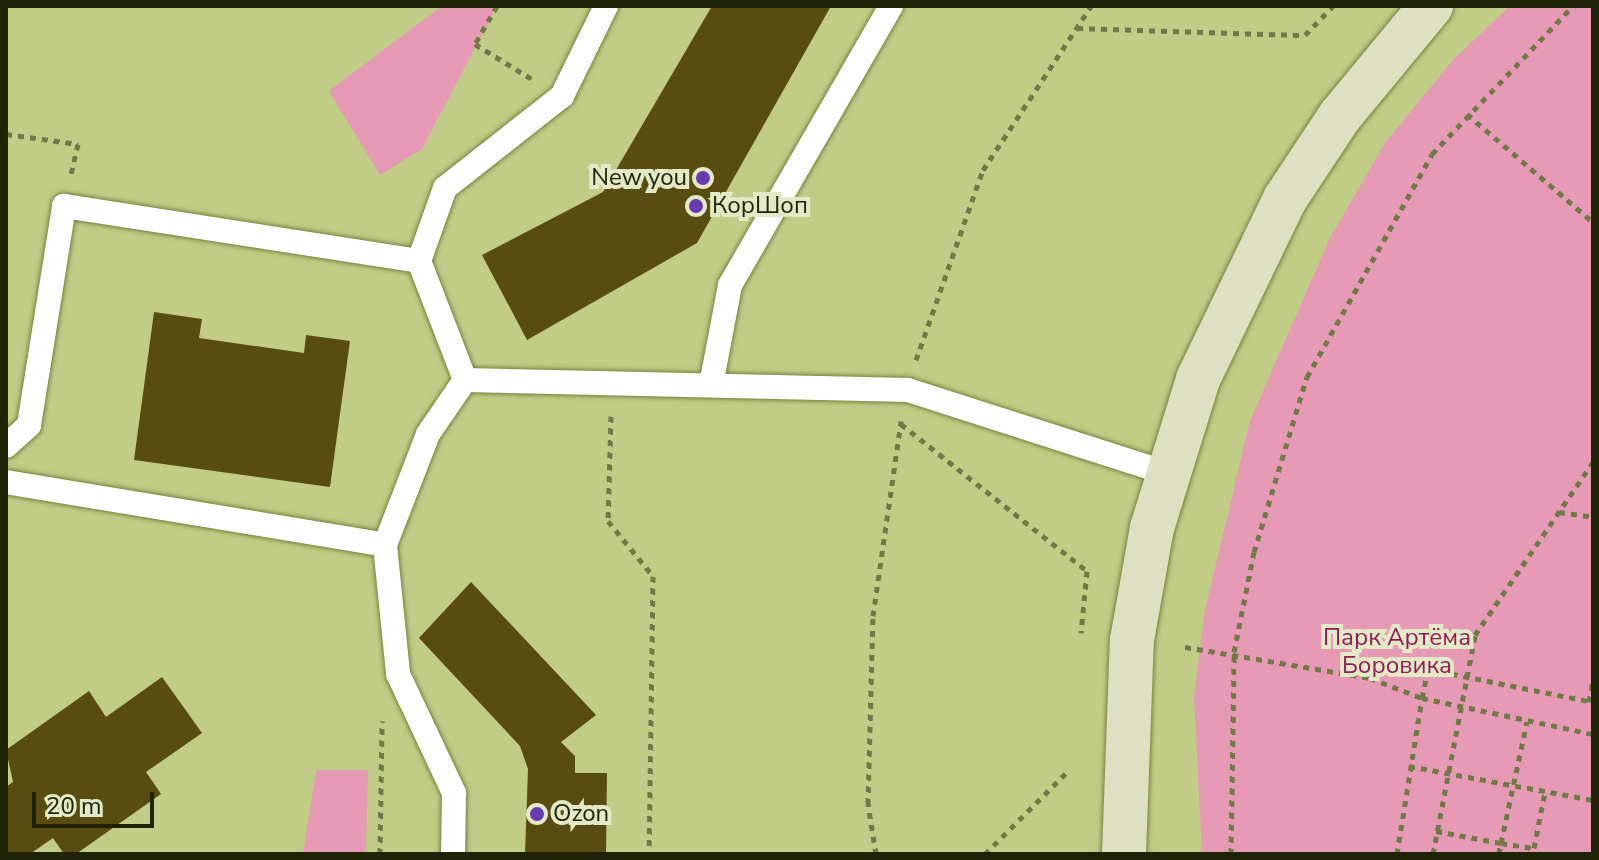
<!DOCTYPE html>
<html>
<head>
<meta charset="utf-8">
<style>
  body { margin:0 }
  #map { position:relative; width:1599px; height:860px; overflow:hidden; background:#c1cc86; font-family:"Nunito Sans",sans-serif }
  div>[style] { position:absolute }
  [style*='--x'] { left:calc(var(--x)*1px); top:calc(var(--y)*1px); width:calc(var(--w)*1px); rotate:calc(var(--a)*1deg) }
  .green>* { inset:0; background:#e79ab6 }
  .building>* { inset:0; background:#594c10 }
  .path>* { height:5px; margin-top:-2.5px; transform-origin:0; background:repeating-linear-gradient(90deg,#727947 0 6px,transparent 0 12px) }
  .roads { filter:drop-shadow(0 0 2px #79823e) drop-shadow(0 0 2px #79823e) }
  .service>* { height:24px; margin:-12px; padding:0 12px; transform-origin:12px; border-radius:12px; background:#fff }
  .secondary>* { height:44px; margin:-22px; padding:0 22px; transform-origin:22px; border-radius:22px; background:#dde1c1 }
  .dots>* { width:22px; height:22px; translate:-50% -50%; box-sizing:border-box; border:4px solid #e3e9c6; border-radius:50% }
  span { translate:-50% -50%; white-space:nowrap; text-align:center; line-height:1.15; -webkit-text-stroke:8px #e3e9c6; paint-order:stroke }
  .poi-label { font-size:24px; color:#1f2306 }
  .right { translate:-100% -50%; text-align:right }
  .left { translate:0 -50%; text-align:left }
  .park-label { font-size:24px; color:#911d57 }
  .frame { position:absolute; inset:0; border:8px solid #1f2306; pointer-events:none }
  .scale { position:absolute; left:32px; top:792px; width:122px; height:36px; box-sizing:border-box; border:4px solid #1f2306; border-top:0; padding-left:10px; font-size:24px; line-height:28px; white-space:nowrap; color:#1f2306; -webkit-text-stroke:6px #e3e9c6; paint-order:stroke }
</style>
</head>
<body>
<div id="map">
  <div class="green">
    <i style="clip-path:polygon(442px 6px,497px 6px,422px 149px,380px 175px,329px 91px)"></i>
    <i style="clip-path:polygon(1510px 6px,1593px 6px,1593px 854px,1202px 854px,1194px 696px,1205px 610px,1250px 421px,1330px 238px,1385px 143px,1453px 60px)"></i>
    <i style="clip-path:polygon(316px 770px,368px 770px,366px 854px,303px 854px)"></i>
  </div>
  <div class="building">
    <i style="clip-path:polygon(712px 6px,831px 6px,697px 243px,527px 340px,482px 255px,603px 192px)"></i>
    <i style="clip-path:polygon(154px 312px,202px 319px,199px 338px,304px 353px,306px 335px,350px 341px,330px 487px,134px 460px)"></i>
    <i style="clip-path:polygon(471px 582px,596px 715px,561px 742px,575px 756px,575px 773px,607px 773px,606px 854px,525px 854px,528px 769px,520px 746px,419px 638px)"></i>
    <i style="clip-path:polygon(162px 677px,202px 733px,146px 772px,161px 794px,76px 854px,64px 854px,53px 838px,30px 854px,6px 854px,6px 787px,13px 782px,6px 750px,89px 691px,106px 717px)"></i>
  </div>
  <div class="path">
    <i style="--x:497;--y:6;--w:44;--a:120.1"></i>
    <i style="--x:475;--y:44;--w:67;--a:31.6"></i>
    <i style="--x:1077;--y:28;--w:228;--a:1.8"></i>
    <i style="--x:1305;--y:35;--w:40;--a:-46"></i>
    <i style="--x:1467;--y:114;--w:166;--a:40.6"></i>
    <i style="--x:6;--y:134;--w:73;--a:7.9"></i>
    <i style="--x:78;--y:144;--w:31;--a:103"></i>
    <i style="--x:916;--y:360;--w:201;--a:-70.6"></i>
    <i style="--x:983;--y:170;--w:196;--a:-56.6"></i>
    <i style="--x:611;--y:416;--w:105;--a:91.6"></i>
    <i style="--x:608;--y:521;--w:71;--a:50.7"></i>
    <i style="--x:653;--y:576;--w:278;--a:90.8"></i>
    <i style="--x:901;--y:424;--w:237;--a:38.3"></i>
    <i style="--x:1087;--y:571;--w:62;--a:95.5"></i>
    <i style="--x:1559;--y:512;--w:34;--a:8"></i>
    <i style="--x:1185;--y:647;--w:188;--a:9.5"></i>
    <i style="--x:1370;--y:678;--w:56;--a:21"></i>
    <i style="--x:1422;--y:698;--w:30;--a:-78"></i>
    <i style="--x:1428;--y:669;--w:168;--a:11.3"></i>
    <i style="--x:1589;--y:702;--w:22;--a:-80"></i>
    <i style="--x:1409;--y:766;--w:187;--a:10.5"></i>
    <i style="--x:1436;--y:831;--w:66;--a:10.5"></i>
    <i style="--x:1501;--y:843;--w:124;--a:-77.9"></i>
    <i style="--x:380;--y:854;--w:133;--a:-89.1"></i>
    <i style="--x:876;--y:854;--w:51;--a:-99.1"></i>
    <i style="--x:868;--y:804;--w:188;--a:-88.5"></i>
    <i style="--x:873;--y:616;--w:197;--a:-81.8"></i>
    <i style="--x:985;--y:854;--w:116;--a:-45"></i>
    <i style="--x:1231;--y:854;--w:202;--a:-89.1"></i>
    <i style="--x:1234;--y:652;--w:102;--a:-78.7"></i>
    <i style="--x:1254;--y:552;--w:183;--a:-73.2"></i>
    <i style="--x:1307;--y:377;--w:256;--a:-60.7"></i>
    <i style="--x:1432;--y:154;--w:204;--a:-46.4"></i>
    <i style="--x:1397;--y:854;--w:158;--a:-80.9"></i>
    <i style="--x:1422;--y:698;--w:175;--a:11.9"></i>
    <i style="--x:1433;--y:854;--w:223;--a:-79.1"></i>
    <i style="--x:1475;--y:635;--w:209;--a:-55.7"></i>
    <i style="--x:1499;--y:854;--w:11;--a:-80"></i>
    <i style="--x:1501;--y:843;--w:33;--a:9"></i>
    <i style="--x:1534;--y:848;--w:57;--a:-78.9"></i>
  </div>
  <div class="roads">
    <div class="service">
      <i style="--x:465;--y:380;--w:443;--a:1.3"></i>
      <i style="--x:908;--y:390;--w:271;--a:17.8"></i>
      <i style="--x:465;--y:380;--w:128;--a:-111.1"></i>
      <i style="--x:419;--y:261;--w:77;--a:-70.4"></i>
      <i style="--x:445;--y:188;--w:149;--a:-38.2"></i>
      <i style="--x:562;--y:96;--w:100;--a:-63.9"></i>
      <i style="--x:711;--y:385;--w:102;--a:-79.2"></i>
      <i style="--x:730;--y:285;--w:322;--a:-60"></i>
      <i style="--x:6;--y:446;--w:31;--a:-42"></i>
      <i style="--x:29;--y:425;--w:222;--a:-80.9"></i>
      <i style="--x:64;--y:206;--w:359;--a:8.8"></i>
      <i style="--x:6;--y:482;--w:384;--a:9.4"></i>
      <i style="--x:385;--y:545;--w:119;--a:-68.8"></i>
      <i style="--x:428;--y:434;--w:65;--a:-55.6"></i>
      <i style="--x:385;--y:545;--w:130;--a:84.2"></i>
      <i style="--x:398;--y:674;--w:132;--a:64.8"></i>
      <i style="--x:454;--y:793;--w:61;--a:90.9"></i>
    </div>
    <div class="secondary">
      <i style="--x:1124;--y:854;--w:214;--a:-87.9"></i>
      <i style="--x:1132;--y:640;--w:114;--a:-79.9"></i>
      <i style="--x:1152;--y:528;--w:156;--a:-72.8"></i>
      <i style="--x:1198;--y:379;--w:200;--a:-64.2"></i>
      <i style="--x:1285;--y:199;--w:100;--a:-56.5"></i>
      <i style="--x:1340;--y:116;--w:143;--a:-50.4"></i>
    </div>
  </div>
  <div class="dots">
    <i style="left:703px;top:178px;background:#683bb3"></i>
    <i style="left:696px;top:206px;background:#683bb3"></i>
    <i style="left:537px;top:814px;background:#683bb3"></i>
  </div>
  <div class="poi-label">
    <span class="right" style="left:687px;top:178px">New you</span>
    <span class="left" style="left:712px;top:206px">КорШоп</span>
    <span class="left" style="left:553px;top:814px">Ozon</span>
  </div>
  <div class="park-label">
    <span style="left:1397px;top:652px">Парк Артёма<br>Боровика</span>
  </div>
  <div class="frame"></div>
  <div class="scale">20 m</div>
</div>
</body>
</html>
